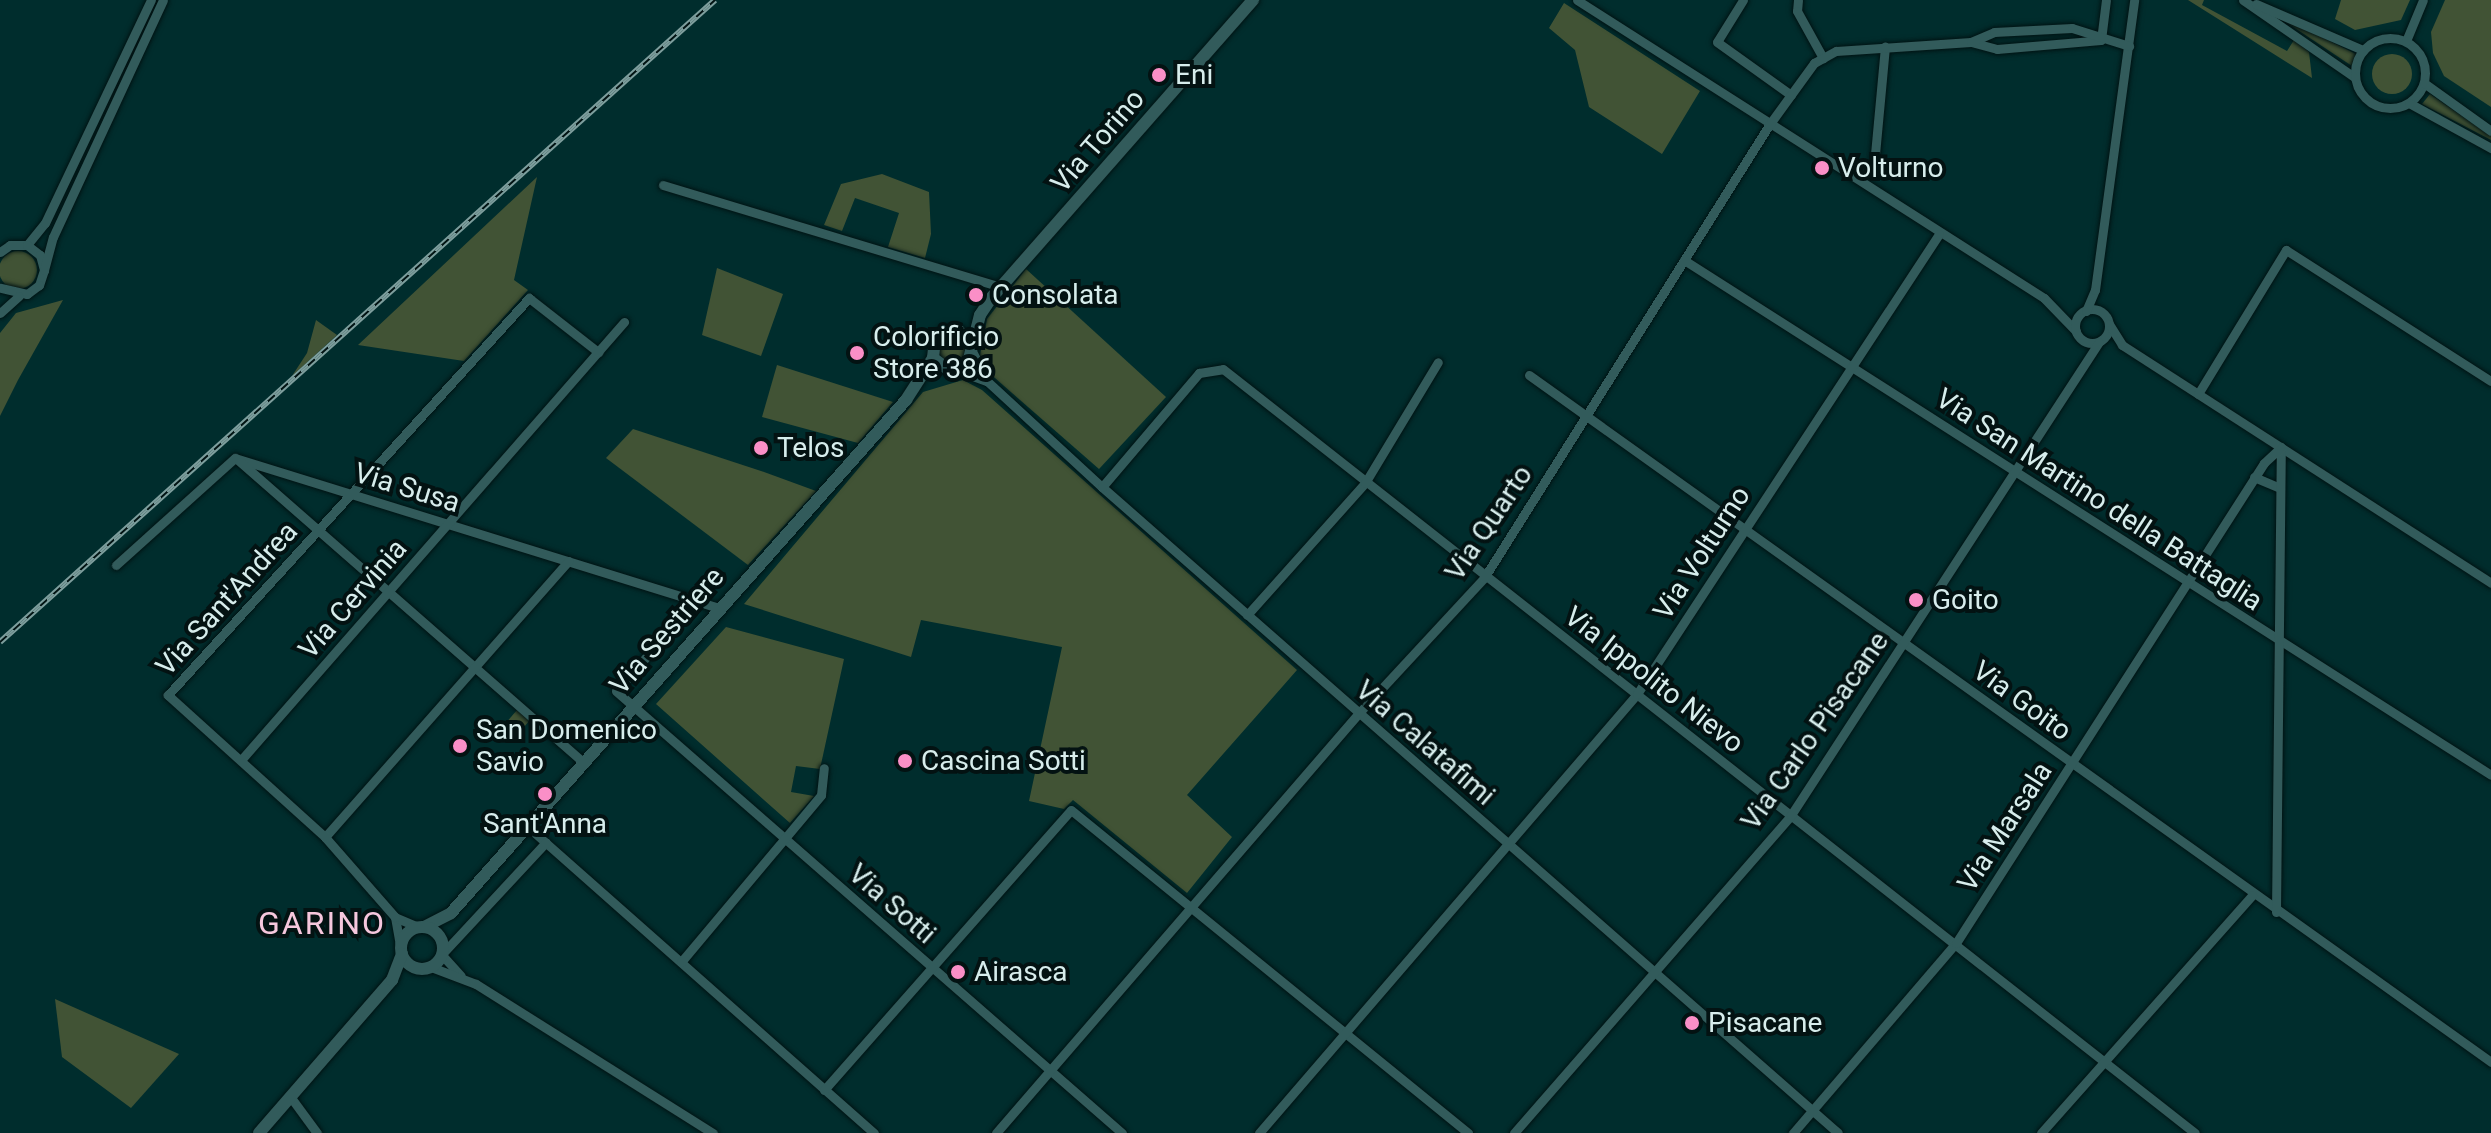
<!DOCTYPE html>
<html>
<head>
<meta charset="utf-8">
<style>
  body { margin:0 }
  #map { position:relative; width:2491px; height:1133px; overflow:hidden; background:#002d2d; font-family:Roboto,sans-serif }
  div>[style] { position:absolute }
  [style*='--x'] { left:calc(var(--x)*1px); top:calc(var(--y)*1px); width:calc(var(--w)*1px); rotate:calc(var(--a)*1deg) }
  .green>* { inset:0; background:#415335 }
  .round { border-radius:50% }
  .roads { filter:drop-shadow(0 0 2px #011313) drop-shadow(0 0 2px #011313) }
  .street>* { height:9px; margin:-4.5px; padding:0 4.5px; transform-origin:4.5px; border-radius:4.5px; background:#325b5b }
  .street>.ring { margin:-4.5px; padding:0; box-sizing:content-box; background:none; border:9px solid #325b5b; border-radius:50% }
  .secondary>* { height:12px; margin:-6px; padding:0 6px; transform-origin:6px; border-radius:6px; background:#325b5b }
  .secondary>.ring { margin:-6px; padding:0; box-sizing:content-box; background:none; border:12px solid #325b5b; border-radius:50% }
  .rail>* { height:6px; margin-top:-3px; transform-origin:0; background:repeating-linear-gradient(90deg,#031212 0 9px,#7e9e9d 0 18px); box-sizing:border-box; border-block:2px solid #7e9e9d }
  .dots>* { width:22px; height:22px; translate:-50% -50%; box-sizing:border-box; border:4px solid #031212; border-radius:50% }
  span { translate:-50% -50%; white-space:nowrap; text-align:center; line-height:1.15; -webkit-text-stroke:8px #031212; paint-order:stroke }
  .poi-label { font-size:28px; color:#d7edec }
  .left { translate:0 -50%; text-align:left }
  .street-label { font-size:28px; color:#d7edec }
  .quarter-label { font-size:32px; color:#f6c7dd; letter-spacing:2px }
</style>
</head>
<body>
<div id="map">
  <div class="green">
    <i style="clip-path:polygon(2188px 0,2204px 0,2202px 5px,2287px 51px,2294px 40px,2309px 52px,2312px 78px)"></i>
    <i style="clip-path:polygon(2341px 0,2410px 0,2401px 20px,2355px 30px,2335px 19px)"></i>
    <i style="clip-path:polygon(2445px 0,2491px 0,2491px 107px,2444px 76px,2433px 53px,2431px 32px)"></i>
    <i style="clip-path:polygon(1564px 3px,1700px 91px,1662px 154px,1589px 107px,1575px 50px,1549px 28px)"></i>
    <i style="clip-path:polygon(2269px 11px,2356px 54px,2352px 66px)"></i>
    <i class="round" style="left:2372px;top:54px;width:40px;height:40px"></i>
    <i style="clip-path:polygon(2430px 94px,2491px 136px,2491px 140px,2422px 104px)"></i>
    <i style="clip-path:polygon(882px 174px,929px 192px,931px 234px,925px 258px,888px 247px,899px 213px,855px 198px,842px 231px,824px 225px,841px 184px)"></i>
    <i style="clip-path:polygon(537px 177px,514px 280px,528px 290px,464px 361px,358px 345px)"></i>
    <i class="round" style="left:-1px;top:251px;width:38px;height:38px"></i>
    <i style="clip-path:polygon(717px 268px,783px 294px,761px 356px,702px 335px)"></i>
    <i style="clip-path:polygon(1026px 269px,1166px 397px,1099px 469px,987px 371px,980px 355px,987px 319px)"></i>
    <i style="clip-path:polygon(63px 300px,18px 380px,0 416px,0 333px,16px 313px)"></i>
    <i style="clip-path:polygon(316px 320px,337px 335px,292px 376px,307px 353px)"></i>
    <i class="round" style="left:939px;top:338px;width:26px;height:26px"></i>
    <i style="clip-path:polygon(777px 365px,893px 402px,858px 443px,762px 417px)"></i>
    <i style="clip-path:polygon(963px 380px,982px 390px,1297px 670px,1187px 795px,1232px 837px,1187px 893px,1073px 800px,1064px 809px,1029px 801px,1062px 647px,921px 620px,911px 657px,744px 604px,923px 392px)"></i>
    <i style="clip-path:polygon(633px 429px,761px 471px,816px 491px,748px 565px,606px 458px)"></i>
    <i style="clip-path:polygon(726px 627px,844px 659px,820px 769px,796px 766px,791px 792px,814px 796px,790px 823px,656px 704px)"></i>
    <i style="clip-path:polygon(517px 710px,530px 720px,511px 742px,499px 731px)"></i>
    <i style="clip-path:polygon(55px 999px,179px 1054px,131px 1108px,62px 1057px)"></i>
  </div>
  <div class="roads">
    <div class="street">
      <i style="--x:1577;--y:0;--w:554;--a:32.54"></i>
      <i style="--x:2044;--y:298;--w:46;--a:45.9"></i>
      <i style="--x:1743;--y:0;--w:49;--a:121.8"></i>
      <i style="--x:1717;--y:42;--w:91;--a:35.6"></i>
      <i style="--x:1798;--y:0;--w:11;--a:95"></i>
      <i style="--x:1797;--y:11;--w:54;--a:61"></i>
      <i style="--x:2243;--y:0;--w:135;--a:34.7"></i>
      <i style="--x:2256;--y:4;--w:116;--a:23.3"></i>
      <i class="ring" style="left:2355px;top:38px;width:61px;height:61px"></i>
      <i style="--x:2101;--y:40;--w:40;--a:-82.9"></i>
      <i style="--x:2406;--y:41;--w:44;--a:-67.5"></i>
      <i style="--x:1971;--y:42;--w:27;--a:15"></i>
      <i style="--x:1997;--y:49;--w:104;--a:-4.9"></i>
      <i style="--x:2424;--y:83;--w:82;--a:35.6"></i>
      <i style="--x:2409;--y:103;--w:94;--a:28.8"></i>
      <i style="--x:1874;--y:165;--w:119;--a:-84.7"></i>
      <i style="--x:663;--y:185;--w:352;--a:16.8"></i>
      <i style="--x:27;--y:245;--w:28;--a:-51"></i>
      <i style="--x:45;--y:223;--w:247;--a:-64.6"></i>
      <i style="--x:0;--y:252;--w:12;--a:-35"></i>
      <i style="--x:10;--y:245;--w:17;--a:0"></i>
      <i style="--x:27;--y:245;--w:16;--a:38"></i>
      <i style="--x:40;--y:255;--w:16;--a:75"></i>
      <i style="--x:44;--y:270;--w:16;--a:108"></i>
      <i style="--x:39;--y:285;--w:15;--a:143"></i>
      <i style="--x:27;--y:294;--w:28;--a:-167"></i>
      <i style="--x:1684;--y:260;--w:957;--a:32.54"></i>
      <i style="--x:44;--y:270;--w:34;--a:-75"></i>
      <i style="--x:53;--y:237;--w:261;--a:-65.1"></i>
      <i class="ring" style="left:2075px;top:309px;width:25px;height:25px"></i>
      <i style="--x:2086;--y:311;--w:23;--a:-67"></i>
      <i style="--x:2095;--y:290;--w:293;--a:-82.3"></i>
      <i style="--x:0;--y:313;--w:25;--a:-42"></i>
      <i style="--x:2109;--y:324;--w:25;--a:58"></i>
      <i style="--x:2122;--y:345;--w:439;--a:32.8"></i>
      <i style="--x:972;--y:351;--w:34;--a:63"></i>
      <i style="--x:987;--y:381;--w:156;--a:42.7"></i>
      <i style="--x:1102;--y:487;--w:979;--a:41.27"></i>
      <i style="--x:956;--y:370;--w:33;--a:20"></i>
      <i style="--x:1529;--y:375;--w:1182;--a:35.53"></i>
      <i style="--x:2198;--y:394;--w:169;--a:-58.6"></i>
      <i style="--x:2286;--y:250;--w:243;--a:32.6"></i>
      <i style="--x:235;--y:458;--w:507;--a:17.22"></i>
      <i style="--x:238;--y:460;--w:461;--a:41.2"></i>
      <i style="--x:2254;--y:477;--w:26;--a:23"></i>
      <i style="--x:1102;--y:487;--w:150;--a:-49.6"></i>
      <i style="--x:1199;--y:373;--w:24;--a:-9"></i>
      <i style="--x:1223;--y:369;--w:1236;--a:38.17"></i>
      <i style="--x:116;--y:565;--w:160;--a:-42"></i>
      <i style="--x:1247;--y:615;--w:177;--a:-48.2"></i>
      <i style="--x:1365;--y:483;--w:141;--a:-58.9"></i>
      <i style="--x:670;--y:630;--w:81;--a:131.5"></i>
      <i style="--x:616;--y:691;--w:672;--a:41.14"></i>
      <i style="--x:241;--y:760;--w:582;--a:-48.83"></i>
      <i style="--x:528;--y:827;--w:462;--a:41.5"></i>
      <i style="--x:325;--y:837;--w:368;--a:-48.6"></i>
      <i style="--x:2276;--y:912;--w:465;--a:-89.4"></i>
      <i style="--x:395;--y:917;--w:35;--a:80"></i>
      <i style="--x:418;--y:927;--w:25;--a:-157"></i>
      <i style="--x:395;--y:917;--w:106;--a:-131.2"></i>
      <i style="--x:325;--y:837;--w:212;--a:-137.9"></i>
      <i style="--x:168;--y:695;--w:537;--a:-47.72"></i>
      <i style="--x:529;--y:298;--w:88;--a:38"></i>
      <i style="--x:443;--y:953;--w:151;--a:-47.1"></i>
      <i style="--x:442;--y:955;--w:28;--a:48"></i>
      <i style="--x:681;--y:962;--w:218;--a:-50"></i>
      <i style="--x:821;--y:795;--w:27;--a:-84"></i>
      <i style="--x:431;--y:967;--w:48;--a:20.7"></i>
      <i style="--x:476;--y:984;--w:280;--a:32.2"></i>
      <i style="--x:824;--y:1090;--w:373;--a:-48.6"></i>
      <i style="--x:1071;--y:810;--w:512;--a:39.13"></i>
      <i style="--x:292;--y:1099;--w:42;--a:53.7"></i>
      <i style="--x:996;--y:1133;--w:554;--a:-49.17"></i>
      <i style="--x:1358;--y:714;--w:185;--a:-47.2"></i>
      <i style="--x:1484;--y:578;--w:535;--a:-57.82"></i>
      <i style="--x:1769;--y:125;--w:77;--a:-54"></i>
      <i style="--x:1814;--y:63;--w:25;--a:-29"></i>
      <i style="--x:1836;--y:51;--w:135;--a:-3.8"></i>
      <i style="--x:1971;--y:42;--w:25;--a:-23"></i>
      <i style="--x:1994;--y:32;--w:78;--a:-2.9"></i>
      <i style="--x:2072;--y:28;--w:60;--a:17.5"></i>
      <i style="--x:1259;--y:1133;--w:579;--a:-49.27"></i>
      <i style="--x:1637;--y:694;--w:550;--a:-56.71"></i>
      <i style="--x:1514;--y:1133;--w:422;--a:-48.9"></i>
      <i style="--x:1791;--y:815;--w:564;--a:-56.93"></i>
      <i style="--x:1793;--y:1133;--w:250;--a:-49.4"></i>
      <i style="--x:1956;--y:943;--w:570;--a:-57.31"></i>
      <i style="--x:2264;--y:463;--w:23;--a:-43"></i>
      <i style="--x:2041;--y:1133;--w:318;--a:-48.4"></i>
    </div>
    <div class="secondary">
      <i style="--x:972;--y:345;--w:19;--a:-133"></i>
      <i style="--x:959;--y:331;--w:14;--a:180"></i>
      <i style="--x:945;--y:331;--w:13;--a:141"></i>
      <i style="--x:935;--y:339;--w:19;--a:96"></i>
      <i style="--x:933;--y:358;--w:20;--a:37"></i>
      <i style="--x:949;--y:370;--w:20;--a:-20"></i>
      <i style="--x:968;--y:363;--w:49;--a:-76"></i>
      <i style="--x:980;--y:315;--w:23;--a:-56"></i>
      <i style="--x:993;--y:296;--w:394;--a:-48.7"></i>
      <i style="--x:424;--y:927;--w:30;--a:-27"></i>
      <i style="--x:451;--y:913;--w:686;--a:-48.43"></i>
      <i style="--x:906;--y:400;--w:50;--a:-57.3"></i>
      <i class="ring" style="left:401px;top:927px;width:30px;height:30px"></i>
      <i style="--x:259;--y:1133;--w:203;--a:-49"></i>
      <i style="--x:392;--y:980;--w:28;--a:-69"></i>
    </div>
  </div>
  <div class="rail">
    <i style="--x:0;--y:642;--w:961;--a:-41.92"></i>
  </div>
  <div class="dots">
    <i style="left:1159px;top:75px;background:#fa8fc7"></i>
    <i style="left:1822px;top:168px;background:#fa8fc7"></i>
    <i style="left:976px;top:295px;background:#fa8fc7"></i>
    <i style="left:857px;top:353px;background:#fa8fc7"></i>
    <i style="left:761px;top:448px;background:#fa8fc7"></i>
    <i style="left:1916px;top:600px;background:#fa8fc7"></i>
    <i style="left:460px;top:746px;background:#fa8fc7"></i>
    <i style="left:905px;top:761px;background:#fa8fc7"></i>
    <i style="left:545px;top:794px;background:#fa8fc7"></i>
    <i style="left:958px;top:972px;background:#fa8fc7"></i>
    <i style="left:1692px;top:1023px;background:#fa8fc7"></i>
  </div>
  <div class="poi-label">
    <span class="left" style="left:1175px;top:75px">Eni</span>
    <span class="left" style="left:1838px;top:168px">Volturno</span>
    <span class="left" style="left:992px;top:295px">Consolata</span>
    <span class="left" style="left:873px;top:353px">Colorificio<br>Store 386</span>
    <span class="left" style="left:777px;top:448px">Telos</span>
    <span class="left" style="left:1932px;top:600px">Goito</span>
    <span class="left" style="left:476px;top:746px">San Domenico<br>Savio</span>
    <span class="left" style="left:921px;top:761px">Cascina Sotti</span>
    <span style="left:545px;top:824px">Sant'Anna</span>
    <span class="left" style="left:974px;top:972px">Airasca</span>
    <span class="left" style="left:1708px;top:1023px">Pisacane</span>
  </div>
  <div class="street-label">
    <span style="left:1098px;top:141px;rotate:-49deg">Via Torino</span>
    <span style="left:407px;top:488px;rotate:17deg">Via Susa</span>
    <span style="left:2099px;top:500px;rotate:33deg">Via San Martino della Battaglia</span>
    <span style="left:1489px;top:523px;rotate:-56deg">Via Quarto</span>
    <span style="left:1702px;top:553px;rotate:-57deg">Via Volturno</span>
    <span style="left:227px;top:599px;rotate:-48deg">Via Sant'Andrea</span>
    <span style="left:353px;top:599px;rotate:-49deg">Via Cervinia</span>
    <span style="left:667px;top:631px;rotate:-49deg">Via Sestriere</span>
    <span style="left:1654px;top:680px;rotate:38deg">Via Ippolito Nievo</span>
    <span style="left:2022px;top:701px;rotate:36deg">Via Goito</span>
    <span style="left:1815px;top:731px;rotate:-55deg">Via Carlo Pisacane</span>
    <span style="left:1425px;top:743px;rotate:41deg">Via Calatafimi</span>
    <span style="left:2005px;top:827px;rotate:-57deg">Via Marsala</span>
    <span style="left:892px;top:904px;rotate:41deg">Via Sotti</span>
  </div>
  <div class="quarter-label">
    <span style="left:322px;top:923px">GARINO</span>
  </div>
</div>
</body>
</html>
